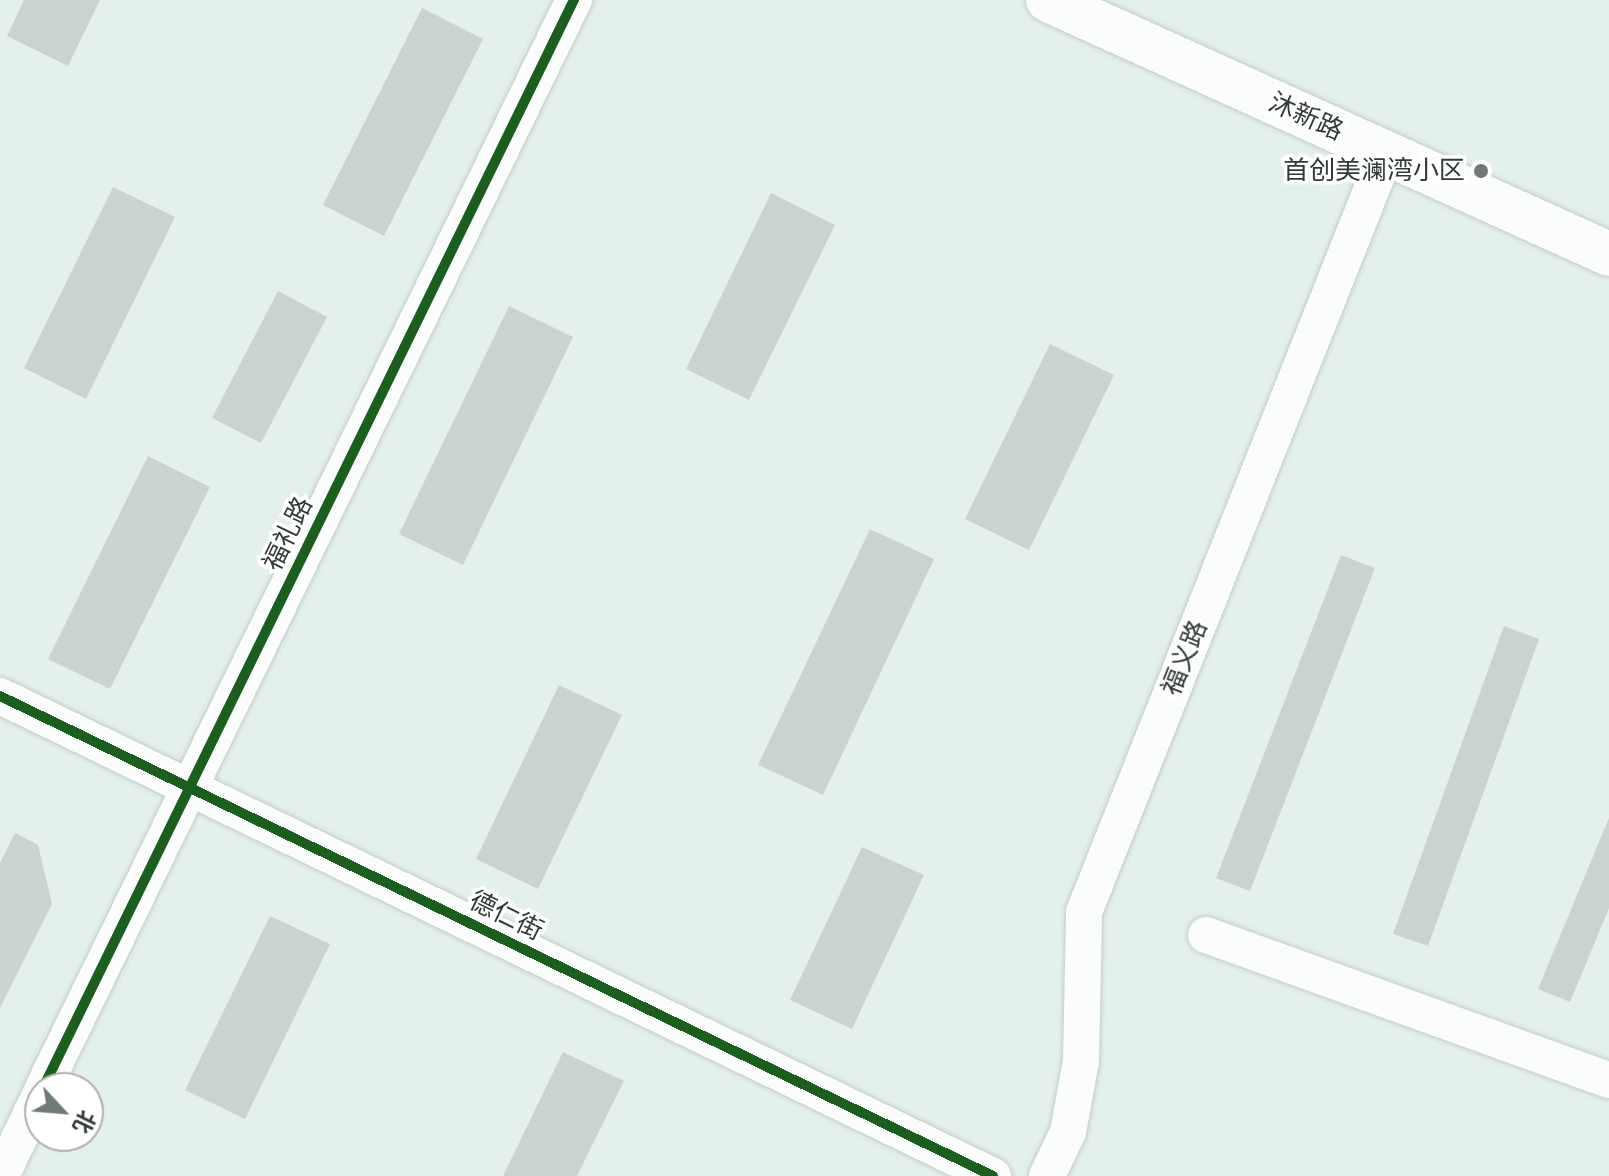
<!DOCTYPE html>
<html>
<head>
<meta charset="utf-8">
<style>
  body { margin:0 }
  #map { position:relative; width:1609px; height:1176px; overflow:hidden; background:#e4f0ed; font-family:Rubik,"Noto Sans SC",sans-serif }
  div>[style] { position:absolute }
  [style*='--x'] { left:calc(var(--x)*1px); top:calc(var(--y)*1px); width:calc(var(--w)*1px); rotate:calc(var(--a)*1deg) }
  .building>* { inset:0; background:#cad3d0 }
  .roads { filter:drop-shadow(0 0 2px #c4cdca) drop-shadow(0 0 2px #c4cdca) }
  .minor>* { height:36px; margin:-18px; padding:0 18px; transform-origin:18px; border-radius:18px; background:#fbfdfc }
  .tertiary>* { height:44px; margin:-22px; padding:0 22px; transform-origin:22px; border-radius:22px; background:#fbfdfc }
  .cycleway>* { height:10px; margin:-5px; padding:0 5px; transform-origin:5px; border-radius:5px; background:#1b5e20 }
  .dots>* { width:22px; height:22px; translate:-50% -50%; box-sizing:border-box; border:4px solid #fff; border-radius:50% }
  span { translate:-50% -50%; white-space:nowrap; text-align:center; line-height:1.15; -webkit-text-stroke:7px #fff; paint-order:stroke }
  .street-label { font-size:26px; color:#313a38 }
  .poi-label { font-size:26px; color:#313a38 }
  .right { translate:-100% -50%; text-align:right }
  .north { position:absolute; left:24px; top:1072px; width:80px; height:80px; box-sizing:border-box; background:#fff; border:2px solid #adb0af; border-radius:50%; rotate:116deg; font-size:22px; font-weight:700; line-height:32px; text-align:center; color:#313a38 }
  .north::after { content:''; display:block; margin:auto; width:28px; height:36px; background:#707a77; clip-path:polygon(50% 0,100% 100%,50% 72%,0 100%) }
</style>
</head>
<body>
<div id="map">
  <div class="building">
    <i style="clip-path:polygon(24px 0,100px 0,68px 66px,7px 36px)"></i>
    <i style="clip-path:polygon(422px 8px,483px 39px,384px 236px,323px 205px)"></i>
    <i style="clip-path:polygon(113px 187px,175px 217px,86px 399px,24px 368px)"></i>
    <i style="clip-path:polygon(771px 193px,835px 225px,749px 400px,686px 369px)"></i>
    <i style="clip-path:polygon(278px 291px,327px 317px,261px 443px,212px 418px)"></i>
    <i style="clip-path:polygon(509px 306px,573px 337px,463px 565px,399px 534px)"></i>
    <i style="clip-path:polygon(1050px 344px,1114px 375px,1029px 550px,965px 519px)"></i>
    <i style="clip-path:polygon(148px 456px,210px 487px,110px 689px,48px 659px)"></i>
    <i style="clip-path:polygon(870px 529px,934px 559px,823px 795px,758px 765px)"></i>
    <i style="clip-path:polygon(1341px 555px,1375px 568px,1250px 891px,1216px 878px)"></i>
    <i style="clip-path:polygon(1504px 626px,1539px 639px,1428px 946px,1393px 934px)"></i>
    <i style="clip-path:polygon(559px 685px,622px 715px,538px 889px,476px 859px)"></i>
    <i style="clip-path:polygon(1609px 818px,1609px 908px,1570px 1002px,1538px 989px)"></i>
    <i style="clip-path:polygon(15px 833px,38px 845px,52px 904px,0 1008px,0 863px)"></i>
    <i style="clip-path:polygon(862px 847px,924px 875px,852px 1029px,790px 1000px)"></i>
    <i style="clip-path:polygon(270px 916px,330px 944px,245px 1119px,185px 1090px)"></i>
    <i style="clip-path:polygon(563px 1052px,624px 1081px,577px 1176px,503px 1176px)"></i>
  </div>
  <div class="roads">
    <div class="minor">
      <i style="--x:0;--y:696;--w:1103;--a:25.8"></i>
      <i style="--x:1206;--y:935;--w:428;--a:19.8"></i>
      <i style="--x:43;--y:1088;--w:1211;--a:-63.99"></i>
      <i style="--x:1;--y:1176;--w:90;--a:-64.3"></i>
      <i style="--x:1047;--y:1176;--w:49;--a:-64.5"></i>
      <i style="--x:1068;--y:1132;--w:72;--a:-79.6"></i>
      <i style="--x:1081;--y:1061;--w:149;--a:-88.8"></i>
      <i style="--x:1084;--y:912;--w:817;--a:-68.3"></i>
    </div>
    <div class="tertiary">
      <i style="--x:1048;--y:0;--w:616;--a:24.36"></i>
    </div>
  </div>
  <div class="cycleway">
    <i style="--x:0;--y:696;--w:1103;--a:25.8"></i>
    <i style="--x:43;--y:1088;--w:1211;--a:-63.99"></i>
  </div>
  <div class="dots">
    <i style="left:1481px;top:171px;background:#707a77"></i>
  </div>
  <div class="street-label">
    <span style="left:1306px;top:117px;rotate:24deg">沐新路</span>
    <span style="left:288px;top:534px;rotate:-64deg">福礼路</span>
    <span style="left:1185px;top:658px;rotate:-68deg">福义路</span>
    <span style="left:506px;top:916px;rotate:26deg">德仁街</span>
  </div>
  <div class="poi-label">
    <span class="right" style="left:1465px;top:171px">首创美澜湾小区</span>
  </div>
  <div class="north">北</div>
</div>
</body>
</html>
